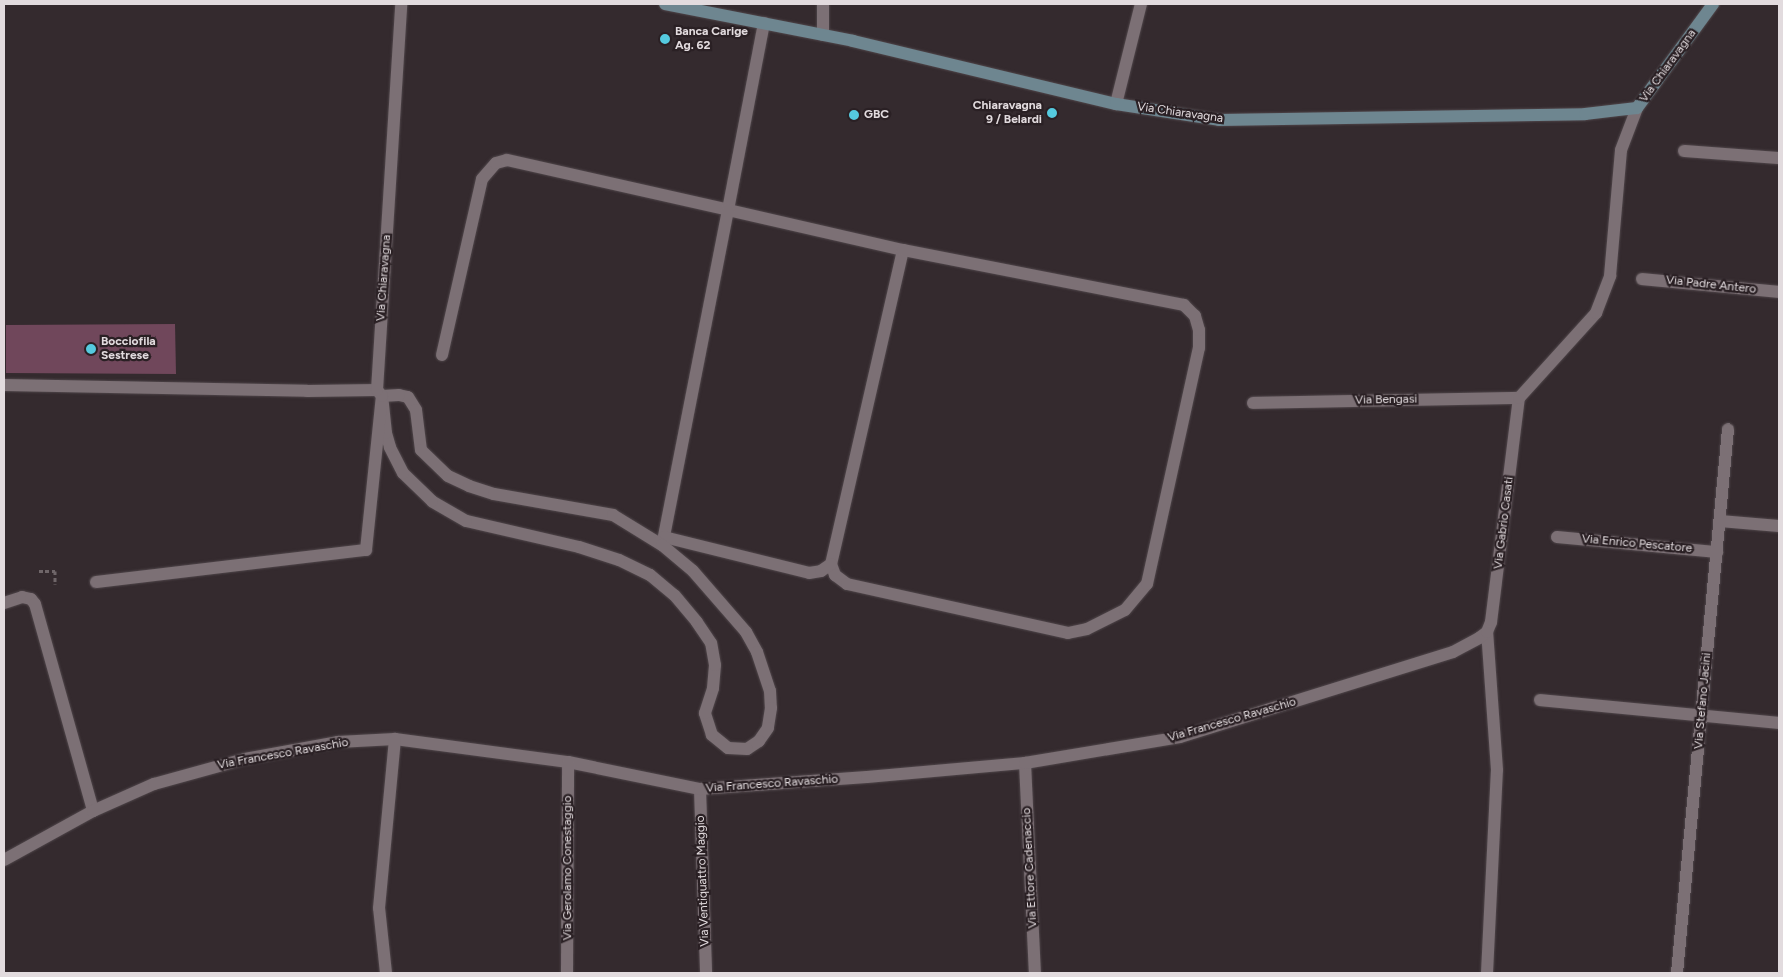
<!DOCTYPE html>
<html>
<head>
<meta charset="utf-8">
<style>
  body { margin:0 }
  #map { position:relative; width:1783px; height:977px; overflow:hidden; background:#342a2e; font-family:Figtree,sans-serif }
  div>[style] { position:absolute }
  [style*='--x'] { left:calc(var(--x)*1px); top:calc(var(--y)*1px); width:calc(var(--w)*1px); rotate:calc(var(--a)*1deg) }
  .green>* { inset:0; background:#70475b }
  .path>* { height:3px; margin-top:-1.5px; transform-origin:0; background:repeating-linear-gradient(90deg,#6f6669 0 4px,transparent 0 6.5px) }
  .roads { filter:drop-shadow(0 0 1px #4f464a) drop-shadow(0 0 1px #4f464a) }
  .service>* { height:12px; margin:-6px; padding:0 6px; transform-origin:6px; border-radius:6px; background:#7c7075 }
  .pedestrian>* { height:12px; margin:-6px; padding:0 6px; transform-origin:6px; border-radius:6px; background:#7c7075 }
  .minor>* { height:12px; margin:-6px; padding:0 6px; transform-origin:6px; border-radius:6px; background:#7c7075 }
  .secondary>* { height:12px; margin:-6px; padding:0 6px; transform-origin:6px; border-radius:6px; background:#6e8690 }
  .dots>* { width:14px; height:14px; translate:-50% -50%; box-sizing:border-box; border:2px solid #2a2024; border-radius:50% }
  span { translate:-50% -50%; white-space:nowrap; text-align:center; line-height:1.15; -webkit-text-stroke:4.5px #2a2024; paint-order:stroke }
  .poi-label { font-size:12px; color:#e2dbde; font-weight:700 }
  .left { translate:0 -50%; text-align:left }
  .right { translate:-100% -50%; text-align:right }
  .street-label { font-size:12px; color:#e2dbde }
  .frame { position:absolute; inset:0; border:5px solid #e2dbde; pointer-events:none }
</style>
</head>
<body>
<div id="map">
  <div class="green">
    <i style="clip-path:polygon(175px 324px,176px 374px,6px 373px,6px 325px)"></i>
  </div>
  <div class="path">
    <i style="--x:39;--y:571;--w:16;--a:0"></i>
    <i style="--x:55;--y:571;--w:13;--a:90"></i>
  </div>
  <div class="roads">
    <div class="service">
      <i style="--x:764;--y:23;--w:190;--a:100.9"></i>
      <i style="--x:728;--y:210;--w:180;--a:12.9"></i>
      <i style="--x:903;--y:250;--w:322;--a:102.9"></i>
      <i style="--x:831;--y:564;--w:12;--a:70"></i>
      <i style="--x:835;--y:575;--w:15;--a:37"></i>
      <i style="--x:847;--y:584;--w:226;--a:12.5"></i>
      <i style="--x:1068;--y:633;--w:19;--a:-12"></i>
      <i style="--x:1087;--y:629;--w:42;--a:-26.6"></i>
      <i style="--x:1125;--y:610;--w:34;--a:-50"></i>
      <i style="--x:1147;--y:584;--w:242;--a:-77.6"></i>
      <i style="--x:1199;--y:348;--w:18;--a:-90"></i>
      <i style="--x:1199;--y:330;--w:15;--a:-106"></i>
      <i style="--x:1195;--y:316;--w:16;--a:-135"></i>
      <i style="--x:1184;--y:305;--w:286;--a:-168.9"></i>
      <i style="--x:1116;--y:104;--w:103;--a:-76"></i>
      <i style="--x:442;--y:355;--w:180;--a:-77.2"></i>
      <i style="--x:482;--y:179;--w:21;--a:-49"></i>
      <i style="--x:496;--y:163;--w:11;--a:-15"></i>
      <i style="--x:507;--y:160;--w:227;--a:12.7"></i>
      <i style="--x:728;--y:210;--w:341;--a:101.1"></i>
      <i style="--x:4;--y:385;--w:303;--a:1.1"></i>
      <i style="--x:307;--y:391;--w:70;--a:-0.8"></i>
      <i style="--x:664;--y:537;--w:149;--a:13.9"></i>
      <i style="--x:809;--y:573;--w:12;--a:-9"></i>
      <i style="--x:821;--y:571;--w:12;--a:-35"></i>
      <i style="--x:4;--y:603;--w:19;--a:-18"></i>
      <i style="--x:22;--y:597;--w:9;--a:13"></i>
      <i style="--x:31;--y:599;--w:6;--a:51"></i>
      <i style="--x:35;--y:604;--w:215;--a:74.3"></i>
    </div>
    <div class="pedestrian">
      <i style="--x:1487;--y:973;--w:203;--a:-87.2"></i>
      <i style="--x:1497;--y:770;--w:138;--a:-94.1"></i>
    </div>
    <div class="minor">
      <i style="--x:823;--y:35;--w:31;--a:-90"></i>
      <i style="--x:1684;--y:151;--w:95;--a:4.2"></i>
      <i style="--x:1642;--y:279;--w:138;--a:5.4"></i>
      <i style="--x:399;--y:395;--w:9;--a:13"></i>
      <i style="--x:408;--y:397;--w:15;--a:58"></i>
      <i style="--x:416;--y:410;--w:40;--a:82.9"></i>
      <i style="--x:421;--y:450;--w:37;--a:44"></i>
      <i style="--x:448;--y:476;--w:23;--a:25"></i>
      <i style="--x:469;--y:486;--w:26;--a:18"></i>
      <i style="--x:494;--y:494;--w:121;--a:10"></i>
      <i style="--x:613;--y:515;--w:57;--a:31.5"></i>
      <i style="--x:662;--y:545;--w:40;--a:40"></i>
      <i style="--x:693;--y:571;--w:81;--a:49"></i>
      <i style="--x:746;--y:632;--w:23;--a:61"></i>
      <i style="--x:757;--y:652;--w:41;--a:71.6"></i>
      <i style="--x:770;--y:691;--w:17;--a:87"></i>
      <i style="--x:771;--y:708;--w:20;--a:99"></i>
      <i style="--x:768;--y:728;--w:16;--a:125"></i>
      <i style="--x:759;--y:741;--w:14;--a:146"></i>
      <i style="--x:747;--y:749;--w:19;--a:-177"></i>
      <i style="--x:728;--y:748;--w:21;--a:-141"></i>
      <i style="--x:712;--y:735;--w:23;--a:-108"></i>
      <i style="--x:705;--y:713;--w:26;--a:-72"></i>
      <i style="--x:713;--y:688;--w:23;--a:-85"></i>
      <i style="--x:715;--y:665;--w:22;--a:-100"></i>
      <i style="--x:711;--y:643;--w:25;--a:-124"></i>
      <i style="--x:697;--y:622;--w:35;--a:-130"></i>
      <i style="--x:674;--y:595;--w:31;--a:-140"></i>
      <i style="--x:650;--y:575;--w:34;--a:-154"></i>
      <i style="--x:619;--y:560;--w:42;--a:-162"></i>
      <i style="--x:579;--y:547;--w:116;--a:-167"></i>
      <i style="--x:466;--y:521;--w:39;--a:-150"></i>
      <i style="--x:432;--y:501;--w:40;--a:-136"></i>
      <i style="--x:403;--y:473;--w:29;--a:-117"></i>
      <i style="--x:390;--y:447;--w:15;--a:-106"></i>
      <i style="--x:386;--y:433;--w:37;--a:-96"></i>
      <i style="--x:382;--y:396;--w:17;--a:-3"></i>
      <i style="--x:1253;--y:403;--w:266;--a:-1.1"></i>
      <i style="--x:1720;--y:521;--w:59;--a:4.8"></i>
      <i style="--x:1557;--y:537;--w:161;--a:5.4"></i>
      <i style="--x:96;--y:582;--w:272;--a:-6.8"></i>
      <i style="--x:366;--y:550;--w:155;--a:-84.1"></i>
      <i style="--x:382;--y:396;--w:8;--a:-130"></i>
      <i style="--x:377;--y:390;--w:387;--a:-86.4"></i>
      <i style="--x:1540;--y:700;--w:240;--a:5.5"></i>
      <i style="--x:1025;--y:763;--w:210;--a:87.3"></i>
      <i style="--x:700;--y:789;--w:184;--a:88.1"></i>
      <i style="--x:4;--y:860;--w:102;--a:-28.8"></i>
      <i style="--x:93;--y:811;--w:67;--a:-23.9"></i>
      <i style="--x:154;--y:784;--w:94;--a:-15.4"></i>
      <i style="--x:245;--y:759;--w:95;--a:-10.4"></i>
      <i style="--x:338;--y:742;--w:57;--a:-3"></i>
      <i style="--x:395;--y:739;--w:175;--a:7.6"></i>
      <i style="--x:568;--y:762;--w:135;--a:11.6"></i>
      <i style="--x:700;--y:789;--w:167;--a:-4.1"></i>
      <i style="--x:867;--y:777;--w:159;--a:-5.1"></i>
      <i style="--x:1025;--y:763;--w:157;--a:-9.5"></i>
      <i style="--x:1180;--y:737;--w:286;--a:-17.3"></i>
      <i style="--x:1453;--y:652;--w:30;--a:-28"></i>
      <i style="--x:1479;--y:638;--w:10;--a:-37"></i>
      <i style="--x:1487;--y:632;--w:11;--a:-68"></i>
      <i style="--x:1491;--y:622;--w:226;--a:-82.9"></i>
      <i style="--x:1519;--y:398;--w:115;--a:-47.8"></i>
      <i style="--x:1596;--y:313;--w:40;--a:-69"></i>
      <i style="--x:1610;--y:276;--w:126;--a:-85"></i>
      <i style="--x:1621;--y:150;--w:45;--a:-69.1"></i>
      <i style="--x:386;--y:973;--w:65;--a:-96.1"></i>
      <i style="--x:379;--y:908;--w:170;--a:-84.6"></i>
      <i style="--x:567;--y:973;--w:211;--a:-89.7"></i>
      <i style="--x:1677;--y:973;--w:546;--a:-84.64"></i>
    </div>
    <div class="secondary">
      <i style="--x:665;--y:4;--w:192;--a:11.1"></i>
      <i style="--x:853;--y:41;--w:270;--a:13.5"></i>
      <i style="--x:1116;--y:104;--w:104;--a:8.8"></i>
      <i style="--x:1219;--y:120;--w:366;--a:-0.9"></i>
      <i style="--x:1585;--y:114;--w:52;--a:-6.6"></i>
      <i style="--x:1637;--y:108;--w:129;--a:-53.8"></i>
    </div>
  </div>
  <div class="dots">
    <i style="left:665px;top:39px;background:#55cadf"></i>
    <i style="left:1052px;top:113px;background:#55cadf"></i>
    <i style="left:854px;top:115px;background:#55cadf"></i>
    <i style="left:91px;top:349px;background:#55cadf"></i>
  </div>
  <div class="poi-label">
    <span class="left" style="left:675px;top:39px">Banca Carige<br>Ag. 62</span>
    <span class="right" style="left:1042px;top:113px">Chiaravagna<br>9 / Belardi</span>
    <span class="left" style="left:864px;top:115px">GBC</span>
    <span class="left" style="left:101px;top:349px">Bocciofila<br>Sestrese</span>
  </div>
  <div class="street-label">
    <span style="left:1668px;top:66px;rotate:-54deg">Via Chiaravagna</span>
    <span style="left:1180px;top:113px;rotate:8deg">Via Chiaravagna</span>
    <span style="left:384px;top:278px;rotate:-86deg">Via Chiaravagna</span>
    <span style="left:1711px;top:285px;rotate:6deg">Via Padre Antero</span>
    <span style="left:1386px;top:400px;rotate:-1deg">Via Bengasi</span>
    <span style="left:1504px;top:523px;rotate:-83deg">Via Gabrio Casati</span>
    <span style="left:1637px;top:544px;rotate:5deg">Via Enrico Pescatore</span>
    <span style="left:1703px;top:701px;rotate:-85deg">Via Stefano Jacini</span>
    <span style="left:1232px;top:720px;rotate:-16deg">Via Francesco Ravaschio</span>
    <span style="left:283px;top:754px;rotate:-10deg">Via Francesco Ravaschio</span>
    <span style="left:772px;top:784px;rotate:-4deg">Via Francesco Ravaschio</span>
    <span style="left:568px;top:868px;rotate:-90deg">Via Gerolamo Conestaggio</span>
    <span style="left:1030px;top:868px;rotate:-93deg">Via Ettore Cadenaccio</span>
    <span style="left:703px;top:881px;rotate:-92deg">Via Ventiquattro Maggio</span>
  </div>
  <div class="frame"></div>
</div>
</body>
</html>
